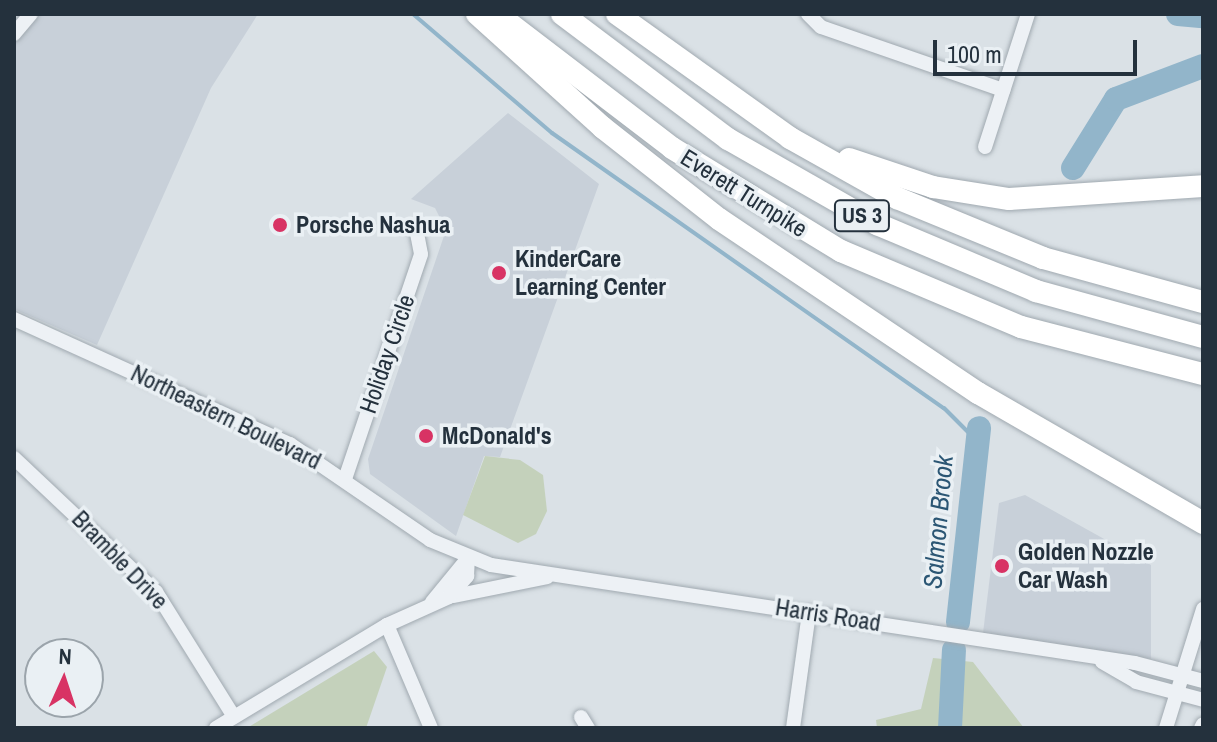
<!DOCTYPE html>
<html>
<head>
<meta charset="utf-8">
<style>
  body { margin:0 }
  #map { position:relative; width:1217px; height:742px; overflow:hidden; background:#dae1e6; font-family:"Archivo Narrow",sans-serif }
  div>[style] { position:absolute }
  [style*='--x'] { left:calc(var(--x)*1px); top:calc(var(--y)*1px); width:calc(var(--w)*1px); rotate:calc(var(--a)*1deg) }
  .built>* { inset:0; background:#c8d0d9 }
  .green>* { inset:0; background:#c4d1bb }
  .stream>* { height:4px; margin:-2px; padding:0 2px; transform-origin:2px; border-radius:2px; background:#92b5ca }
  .river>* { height:24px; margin:-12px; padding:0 12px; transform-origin:12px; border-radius:12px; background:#92b5ca }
  .roads { filter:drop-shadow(0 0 2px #a0a9b0) drop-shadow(0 0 2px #a0a9b0) }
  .minor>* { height:14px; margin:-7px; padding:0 7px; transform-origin:7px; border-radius:7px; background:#edf1f5 }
  .highway>* { height:22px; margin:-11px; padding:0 11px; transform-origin:11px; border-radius:11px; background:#fff }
  .dots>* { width:22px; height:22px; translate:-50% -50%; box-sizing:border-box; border:4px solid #eaf0f4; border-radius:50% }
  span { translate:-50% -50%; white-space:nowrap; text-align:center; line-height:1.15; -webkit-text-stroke:7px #eaf0f4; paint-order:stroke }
  .shield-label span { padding:2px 6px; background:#eaf0f4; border:2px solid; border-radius:6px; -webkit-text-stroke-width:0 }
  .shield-label { font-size:22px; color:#24313d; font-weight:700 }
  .street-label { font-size:24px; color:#24313d }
  .poi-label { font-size:24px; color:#24313d; font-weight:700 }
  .left { translate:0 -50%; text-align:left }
  .water-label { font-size:26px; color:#2b5674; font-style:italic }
  .frame { position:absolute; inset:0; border:16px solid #24313d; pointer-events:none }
  .north { position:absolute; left:24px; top:638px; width:80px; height:80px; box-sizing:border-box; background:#eaf0f4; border:2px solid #9ba4ab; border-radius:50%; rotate:3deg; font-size:22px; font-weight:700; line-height:32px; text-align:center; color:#24313d }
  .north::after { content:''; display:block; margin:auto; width:28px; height:36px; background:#d83364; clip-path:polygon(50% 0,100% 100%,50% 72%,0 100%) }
  .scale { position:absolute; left:933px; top:40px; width:204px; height:36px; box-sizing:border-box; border:4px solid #24313d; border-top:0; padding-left:10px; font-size:24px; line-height:28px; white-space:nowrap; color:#24313d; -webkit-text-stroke:6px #eaf0f4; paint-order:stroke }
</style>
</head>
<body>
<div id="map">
  <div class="built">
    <i style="clip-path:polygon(14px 14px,258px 14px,211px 88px,97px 345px,14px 309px)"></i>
    <i style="clip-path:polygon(508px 113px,599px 184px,500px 457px,484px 456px,456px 536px,370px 474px,368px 459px,446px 230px,435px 208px,411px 199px)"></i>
    <i style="clip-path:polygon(1025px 495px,1151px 565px,1151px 659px,983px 633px,999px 503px)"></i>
  </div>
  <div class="green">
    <i style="clip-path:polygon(485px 456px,520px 460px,543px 475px,547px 511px,536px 534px,518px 543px,463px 515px)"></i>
    <i style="clip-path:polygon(374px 651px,387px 667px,366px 728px,247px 728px)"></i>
    <i style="clip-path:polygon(933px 658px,973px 662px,1024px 728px,877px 728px,876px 720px,921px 709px)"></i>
  </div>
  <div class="stream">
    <i style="--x:413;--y:14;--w:183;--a:40.6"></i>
    <i style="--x:552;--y:133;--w:479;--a:35.1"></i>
    <i style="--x:944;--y:408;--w:41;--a:45"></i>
  </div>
  <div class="river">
    <i style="--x:1178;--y:14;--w:25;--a:5"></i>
    <i style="--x:1073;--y:168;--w:81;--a:-58.1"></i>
    <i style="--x:1116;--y:99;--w:93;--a:-20.8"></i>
    <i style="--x:958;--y:622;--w:195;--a:-83.8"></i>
    <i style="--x:950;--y:728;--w:78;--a:-87.1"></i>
  </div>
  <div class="roads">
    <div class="minor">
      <i style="--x:808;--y:14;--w:18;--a:45"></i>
      <i style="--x:821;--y:27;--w:193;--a:19.1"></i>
      <i style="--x:14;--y:34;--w:26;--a:-50"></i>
      <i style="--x:985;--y:147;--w:140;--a:-72.1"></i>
      <i style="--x:14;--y:319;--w:303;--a:24.4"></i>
      <i style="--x:290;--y:444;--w:170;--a:34.4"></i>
      <i style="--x:430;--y:540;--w:66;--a:22.3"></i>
      <i style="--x:491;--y:565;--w:651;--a:8.65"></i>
      <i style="--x:1135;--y:663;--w:70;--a:14.8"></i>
      <i style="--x:14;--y:458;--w:195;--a:43.3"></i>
      <i style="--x:156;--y:592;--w:147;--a:58"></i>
      <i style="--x:345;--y:479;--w:237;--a:-71.3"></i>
      <i style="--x:421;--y:254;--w:25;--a:-101"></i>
      <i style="--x:454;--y:596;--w:95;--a:-11.5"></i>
      <i style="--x:432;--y:602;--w:57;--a:-50.7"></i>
      <i style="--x:387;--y:625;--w:112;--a:66.9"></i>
      <i style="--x:1102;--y:662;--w:39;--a:30"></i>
      <i style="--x:1136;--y:682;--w:69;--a:15"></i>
      <i style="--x:581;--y:717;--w:13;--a:58"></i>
      <i style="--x:216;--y:728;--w:200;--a:-31.1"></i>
      <i style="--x:387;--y:625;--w:68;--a:-24.3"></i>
      <i style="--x:449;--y:597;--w:28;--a:-49"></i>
      <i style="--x:467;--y:576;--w:18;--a:-87"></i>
      <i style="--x:793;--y:728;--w:117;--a:-82.1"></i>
      <i style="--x:1166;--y:728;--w:125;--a:-72.7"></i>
      <i style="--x:1201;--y:728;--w:4;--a:-63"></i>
    </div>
    <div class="highway">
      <i style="--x:477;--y:14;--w:169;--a:42.1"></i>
      <i style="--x:602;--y:127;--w:149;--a:38.2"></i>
      <i style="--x:719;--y:219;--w:312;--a:33.9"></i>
      <i style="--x:978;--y:393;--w:260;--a:30"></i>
      <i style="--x:497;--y:14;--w:220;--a:37.4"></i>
      <i style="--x:672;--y:148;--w:198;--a:31.4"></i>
      <i style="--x:841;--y:251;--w:195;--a:22.9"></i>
      <i style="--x:1021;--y:327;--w:188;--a:14.5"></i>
      <i style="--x:562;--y:14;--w:208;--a:37"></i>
      <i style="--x:728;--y:139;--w:172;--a:29.7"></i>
      <i style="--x:877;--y:224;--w:173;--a:22.8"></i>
      <i style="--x:1036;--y:291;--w:173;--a:15.4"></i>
      <i style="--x:617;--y:14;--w:213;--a:35.6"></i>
      <i style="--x:790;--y:138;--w:123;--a:29.3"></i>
      <i style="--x:897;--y:198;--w:158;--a:22.3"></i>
      <i style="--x:1043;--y:258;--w:166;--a:15.4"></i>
      <i style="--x:849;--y:159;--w:89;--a:18.4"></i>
      <i style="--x:933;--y:187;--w:77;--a:9"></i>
      <i style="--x:1009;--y:199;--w:194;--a:-3.8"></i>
    </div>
  </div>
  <div class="dots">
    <i style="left:280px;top:225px;background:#d83364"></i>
    <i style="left:499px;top:273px;background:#d83364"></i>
    <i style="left:426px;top:436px;background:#d83364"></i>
    <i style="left:1002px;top:566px;background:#d83364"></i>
  </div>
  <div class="shield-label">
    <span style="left:862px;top:216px">US 3</span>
  </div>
  <div class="street-label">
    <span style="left:744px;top:193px;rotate:32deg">Everett Turnpike</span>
    <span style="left:387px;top:354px;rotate:-71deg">Holiday Circle</span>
    <span style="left:226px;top:417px;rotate:26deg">Northeastern Boulevard</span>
    <span style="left:120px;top:560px;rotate:46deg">Bramble Drive</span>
    <span style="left:828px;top:615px;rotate:9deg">Harris Road</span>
  </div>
  <div class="poi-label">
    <span class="left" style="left:296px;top:225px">Porsche Nashua</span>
    <span class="left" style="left:515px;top:273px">KinderCare<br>Learning Center</span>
    <span class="left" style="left:442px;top:436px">McDonald's</span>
    <span class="left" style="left:1018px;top:566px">Golden Nozzle<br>Car Wash</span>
  </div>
  <div class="water-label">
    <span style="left:938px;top:522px;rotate:-85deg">Salmon Brook</span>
  </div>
  <div class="frame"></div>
  <div class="north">N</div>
  <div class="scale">100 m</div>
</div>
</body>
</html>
